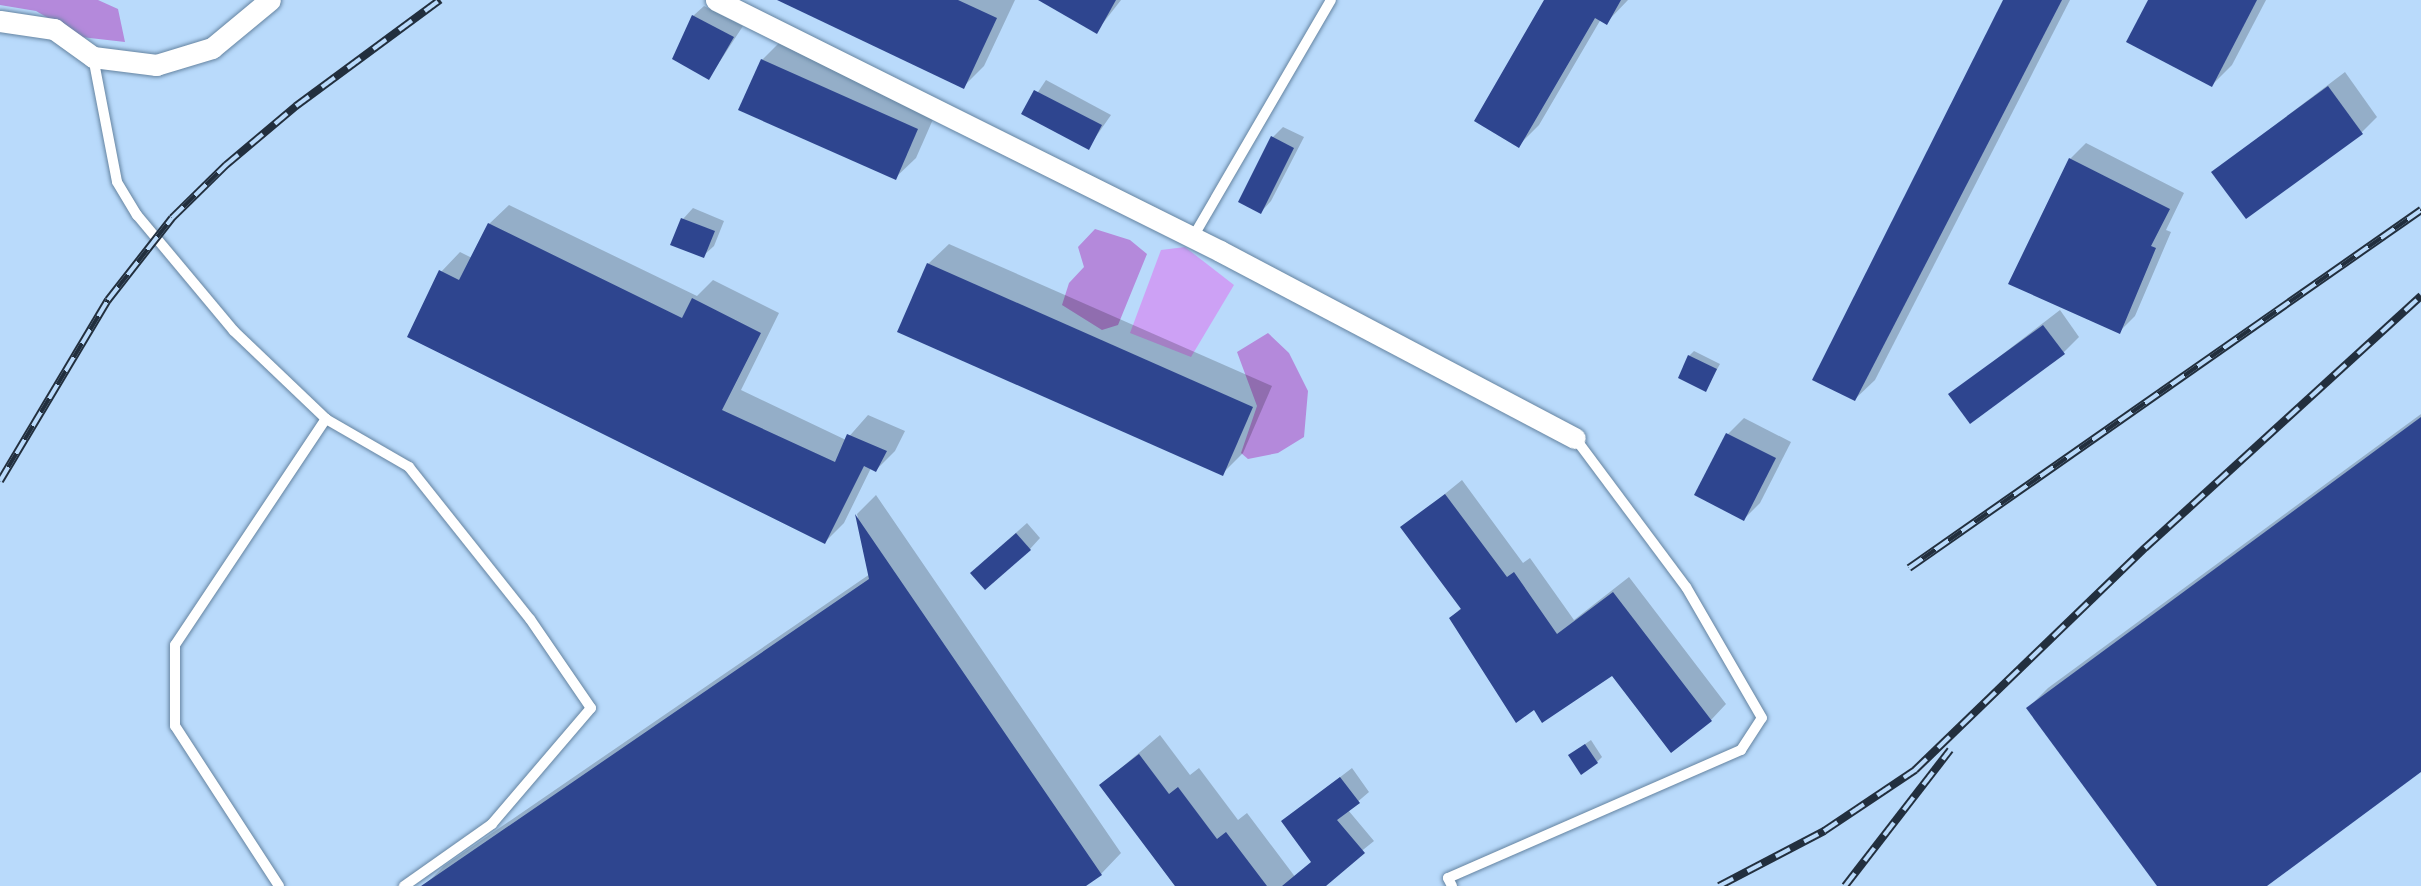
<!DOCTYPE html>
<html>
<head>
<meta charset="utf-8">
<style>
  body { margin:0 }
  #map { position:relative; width:2421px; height:886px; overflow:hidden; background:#b9dafb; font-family:"Nunito Sans",sans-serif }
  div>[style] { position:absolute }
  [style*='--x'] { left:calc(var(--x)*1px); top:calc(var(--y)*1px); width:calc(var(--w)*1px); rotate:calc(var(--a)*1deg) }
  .green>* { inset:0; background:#cda1f5 }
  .forest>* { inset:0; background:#b489db }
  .shadow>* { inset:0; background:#0003 }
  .building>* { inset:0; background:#2e458f }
  .roads { filter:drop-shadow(0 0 2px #6584a1) drop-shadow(0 0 2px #6584a1) }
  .lane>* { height:10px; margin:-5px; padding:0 5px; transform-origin:5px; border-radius:5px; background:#fff }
  .street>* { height:21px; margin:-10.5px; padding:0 10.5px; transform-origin:10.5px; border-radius:10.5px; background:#fff }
  .rail>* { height:8px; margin-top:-4px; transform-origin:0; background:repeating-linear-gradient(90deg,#b9dafb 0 16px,#222f3e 0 32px); box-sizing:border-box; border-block:2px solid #222f3e }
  span { translate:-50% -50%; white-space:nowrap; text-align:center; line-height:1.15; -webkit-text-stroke:7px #b9dafb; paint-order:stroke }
</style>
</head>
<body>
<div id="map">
  <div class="green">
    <i style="clip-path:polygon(1185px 247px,1234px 285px,1191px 357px,1130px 333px,1161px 250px)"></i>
  </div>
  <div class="forest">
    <i style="clip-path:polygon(0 0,98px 0,118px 9px,125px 42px,81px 37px,36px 11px,0 5px)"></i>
    <i style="clip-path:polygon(1095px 229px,1130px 240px,1147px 254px,1118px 325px,1102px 330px,1062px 305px,1069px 283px,1084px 267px,1078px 247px)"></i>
    <i style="clip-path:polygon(1268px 333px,1289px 353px,1308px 391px,1304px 437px,1278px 453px,1248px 459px,1241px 453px,1257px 406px,1237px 352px)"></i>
  </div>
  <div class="shadow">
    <i style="clip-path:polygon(789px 0,1015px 0,984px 66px,963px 87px)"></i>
    <i style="clip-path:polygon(1042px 0,1121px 0,1096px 32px)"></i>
    <i style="clip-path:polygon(1546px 0,1628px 0,1606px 23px,1601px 19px,1539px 125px,1519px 145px)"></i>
    <i style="clip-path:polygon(2007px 0,2070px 0,1875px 380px,1855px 399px)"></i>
    <i style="clip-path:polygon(2150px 0,2266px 0,2232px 65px,2212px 85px)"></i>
    <i style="clip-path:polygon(704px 6px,743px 26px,709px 78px,693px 16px)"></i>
    <i style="clip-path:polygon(783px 39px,938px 108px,916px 158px,895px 178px,762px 60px)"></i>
    <i style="clip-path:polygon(2345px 72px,2377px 117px,2362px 132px,2213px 172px)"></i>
    <i style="clip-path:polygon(1046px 80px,1111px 115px,1088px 148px,1024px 113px)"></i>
    <i style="clip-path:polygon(1283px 127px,1304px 137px,1271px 201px,1261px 212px,1273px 137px)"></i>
    <i style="clip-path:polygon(2086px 143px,2184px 193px,2166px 230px,2171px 232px,2135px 316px,2119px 332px,2010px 284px,2070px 159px)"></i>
    <i style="clip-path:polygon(509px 205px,697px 296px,713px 280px,779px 313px,741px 390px,846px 440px,868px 415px,905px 431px,895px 451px,876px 470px,871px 468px,844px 523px,825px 542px,441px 272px,460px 252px,472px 258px,489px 224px)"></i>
    <i style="clip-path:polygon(693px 208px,724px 221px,714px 246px,703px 256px,673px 244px,683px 219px)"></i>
    <i style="clip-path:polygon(949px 244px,1272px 386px,1243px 453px,1223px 473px,928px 264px)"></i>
    <i style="clip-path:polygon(2060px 310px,2079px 337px,2063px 353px,1951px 394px)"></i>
    <i style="clip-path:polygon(1694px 351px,1720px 364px,1706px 389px,1689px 356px)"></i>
    <i style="clip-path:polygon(2421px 414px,2421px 770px,2264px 886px,2159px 886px,2028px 708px,2048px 688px)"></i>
    <i style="clip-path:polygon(1744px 418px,1791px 442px,1760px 503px,1744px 519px,1696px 495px,1728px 434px)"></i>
    <i style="clip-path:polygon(1462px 480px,1523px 563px,1530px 558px,1574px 620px,1629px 577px,1726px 704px,1711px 720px,1613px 674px,1535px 708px,1451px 618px,1462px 607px,1403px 528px)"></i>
    <i style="clip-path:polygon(876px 495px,1121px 853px,1101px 874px,1083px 886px,424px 886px,444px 866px,870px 574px,857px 514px)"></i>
    <i style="clip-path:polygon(1027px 523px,1040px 538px,1030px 549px,983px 562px)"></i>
    <i style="clip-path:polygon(1160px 735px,1190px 775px,1199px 768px,1238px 820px,1247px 813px,1302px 886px,1175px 886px,1101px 785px)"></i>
    <i style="clip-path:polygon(1591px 740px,1602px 757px,1597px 762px,1575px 751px)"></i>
    <i style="clip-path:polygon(1352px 768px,1369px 792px,1348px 810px,1374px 841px,1318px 886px,1313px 861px,1283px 821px)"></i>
  </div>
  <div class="building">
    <i style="clip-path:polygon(777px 0,958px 0,997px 18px,964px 89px)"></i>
    <i style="clip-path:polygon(1038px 0,1116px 0,1097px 34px)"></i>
    <i style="clip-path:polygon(1544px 0,1621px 0,1607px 25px,1595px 18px,1519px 148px,1474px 121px)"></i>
    <i style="clip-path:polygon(2003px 0,2062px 0,1855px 401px,1812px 380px)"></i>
    <i style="clip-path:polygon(2148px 0,2257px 0,2212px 87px,2126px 42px)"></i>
    <i style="clip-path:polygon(692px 15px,734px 37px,709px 80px,672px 59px)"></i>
    <i style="clip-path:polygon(761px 59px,918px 129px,896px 180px,738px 110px)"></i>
    <i style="clip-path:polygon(2328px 86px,2363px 134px,2246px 219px,2211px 172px)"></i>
    <i style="clip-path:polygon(1034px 90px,1102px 125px,1089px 150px,1021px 114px)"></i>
    <i style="clip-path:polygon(1271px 136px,1294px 148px,1261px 214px,1238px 202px)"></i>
    <i style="clip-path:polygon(2069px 158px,2170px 209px,2151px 246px,2156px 248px,2120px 334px,2008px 284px)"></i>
    <i style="clip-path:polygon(681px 218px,715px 231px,704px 258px,670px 245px)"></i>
    <i style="clip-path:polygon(488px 223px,682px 318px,692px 298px,761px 333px,722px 410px,835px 462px,847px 434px,887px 451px,876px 472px,864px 466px,825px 544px,407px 337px,439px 270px,459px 280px)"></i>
    <i style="clip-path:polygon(927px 263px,1253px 407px,1223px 476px,897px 332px)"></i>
    <i style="clip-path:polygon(2043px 325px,2065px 354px,1970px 424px,1948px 394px)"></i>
    <i style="clip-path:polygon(1688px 355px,1717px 369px,1706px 392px,1678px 378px)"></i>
    <i style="clip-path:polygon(2421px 417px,2421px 772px,2267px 886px,2157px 886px,2026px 708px)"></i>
    <i style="clip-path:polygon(1726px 433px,1776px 458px,1744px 521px,1694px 495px)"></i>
    <i style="clip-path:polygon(1445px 494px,1507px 577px,1514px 572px,1557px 634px,1613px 592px,1712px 721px,1671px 753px,1612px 676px,1542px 723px,1534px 710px,1516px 723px,1449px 618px,1461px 609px,1400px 527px)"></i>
    <i style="clip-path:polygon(855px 514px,1102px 875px,1086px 886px,421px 886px,869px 579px)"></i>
    <i style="clip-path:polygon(1016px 533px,1031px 550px,985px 590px,970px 573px)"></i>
    <i style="clip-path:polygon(1585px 744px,1598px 763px,1581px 775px,1568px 755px)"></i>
    <i style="clip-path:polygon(1139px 754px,1169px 794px,1178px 787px,1217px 839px,1226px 832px,1267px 886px,1175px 886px,1099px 785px)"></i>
    <i style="clip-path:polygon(1340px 777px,1360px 803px,1337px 820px,1365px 853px,1326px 886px,1282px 886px,1311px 862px,1281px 821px)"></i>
  </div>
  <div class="roads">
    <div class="lane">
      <i style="--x:93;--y:57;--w:127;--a:79.1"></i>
      <i style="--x:117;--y:182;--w:39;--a:59"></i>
      <i style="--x:137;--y:215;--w:151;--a:50.1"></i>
      <i style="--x:234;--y:331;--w:127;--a:43.7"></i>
      <i style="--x:326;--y:419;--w:96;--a:30"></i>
      <i style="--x:409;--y:467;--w:194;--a:51.5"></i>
      <i style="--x:530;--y:619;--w:108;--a:55.6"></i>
      <i style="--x:591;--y:708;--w:153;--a:130.5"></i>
      <i style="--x:492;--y:824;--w:108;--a:144.8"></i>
      <i style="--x:1193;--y:237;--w:274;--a:-59.8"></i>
      <i style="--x:279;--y:886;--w:191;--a:-123"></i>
      <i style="--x:175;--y:726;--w:81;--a:-90"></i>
      <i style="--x:175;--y:645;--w:272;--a:-56.3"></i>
      <i style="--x:1452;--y:886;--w:9;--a:-117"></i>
      <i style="--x:1448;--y:878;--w:320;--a:-23.6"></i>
      <i style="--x:1741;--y:750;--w:38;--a:-57"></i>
      <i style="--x:1762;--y:718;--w:151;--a:-120.1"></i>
      <i style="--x:1686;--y:587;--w:186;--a:-126.7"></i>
    </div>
    <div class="street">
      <i style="--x:716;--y:0;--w:563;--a:26.47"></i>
      <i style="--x:1220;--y:251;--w:401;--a:27.8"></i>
      <i style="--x:0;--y:21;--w:55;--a:8.4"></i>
      <i style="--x:54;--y:29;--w:48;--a:35.7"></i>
      <i style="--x:93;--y:57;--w:64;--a:7.2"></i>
      <i style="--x:156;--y:65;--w:59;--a:-16.9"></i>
      <i style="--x:212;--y:48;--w:75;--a:-39.6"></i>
    </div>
  </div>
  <div class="rail">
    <i style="--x:0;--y:481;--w:211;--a:-59.2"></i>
    <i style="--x:108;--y:300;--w:104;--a:-52"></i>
    <i style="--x:172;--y:218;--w:76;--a:-44.5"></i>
    <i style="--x:226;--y:165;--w:92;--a:-40.1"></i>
    <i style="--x:296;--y:106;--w:179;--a:-36.4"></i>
    <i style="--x:1909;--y:568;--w:625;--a:-34.96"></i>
    <i style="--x:1719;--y:886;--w:119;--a:-27.6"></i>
    <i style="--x:1824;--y:831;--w:110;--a:-33.8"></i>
    <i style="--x:1915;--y:770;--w:320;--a:-44"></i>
    <i style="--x:2145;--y:548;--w:374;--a:-42.4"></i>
    <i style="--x:1845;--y:886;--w:172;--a:-52.3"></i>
  </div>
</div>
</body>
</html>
